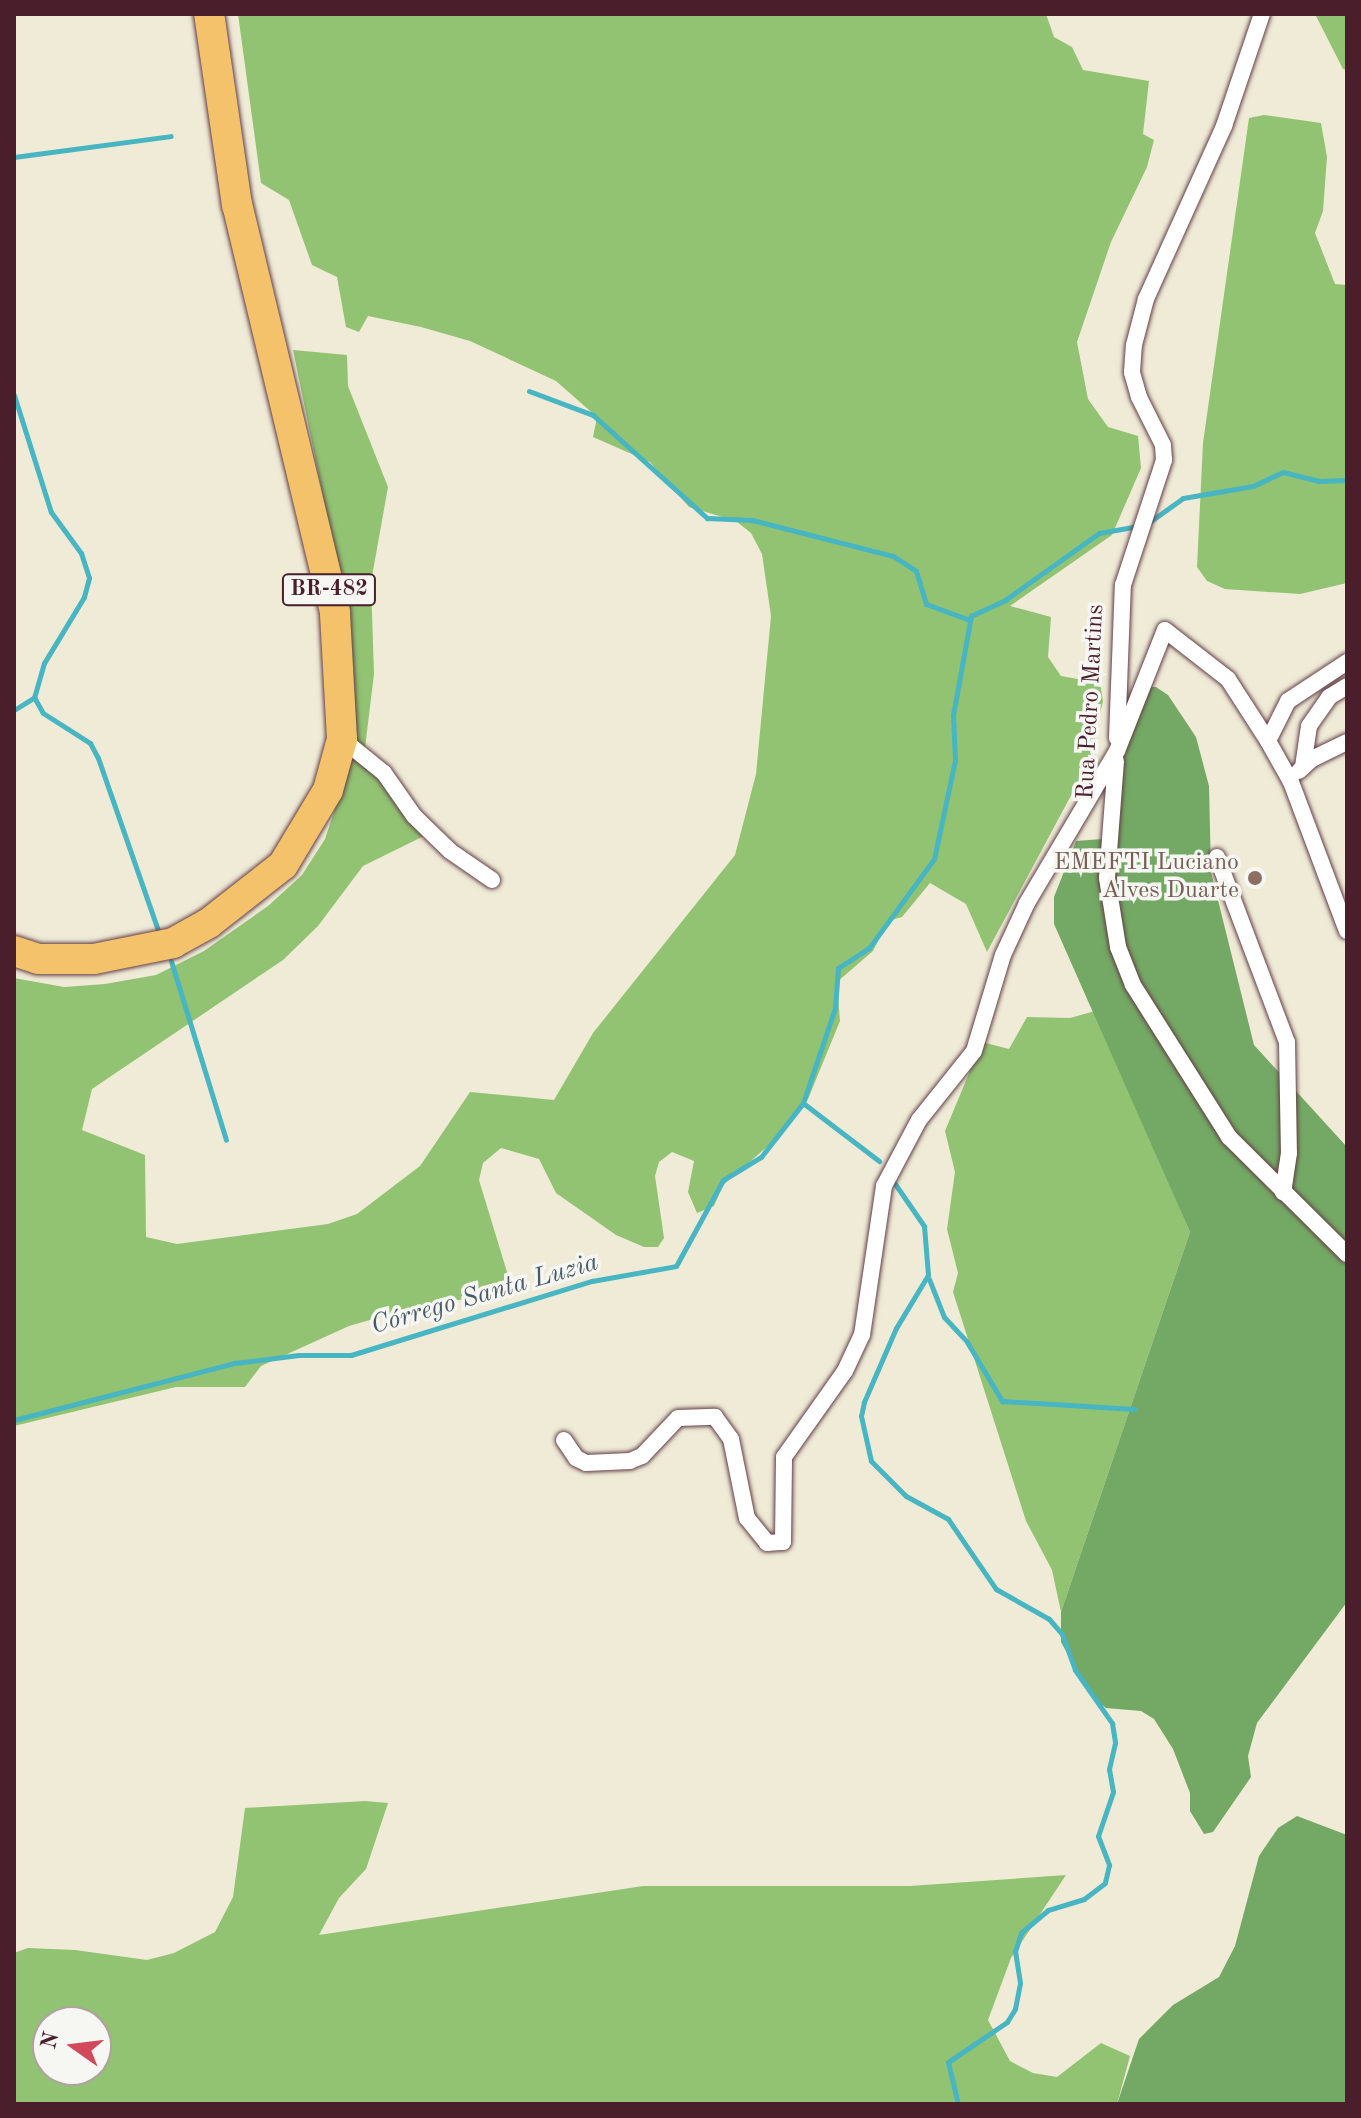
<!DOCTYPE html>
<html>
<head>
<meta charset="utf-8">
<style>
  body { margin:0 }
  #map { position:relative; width:1361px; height:2118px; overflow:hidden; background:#efebd7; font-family:"Old Standard TT",serif }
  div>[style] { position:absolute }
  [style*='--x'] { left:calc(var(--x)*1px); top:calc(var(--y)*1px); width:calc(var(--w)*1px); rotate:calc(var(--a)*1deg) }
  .green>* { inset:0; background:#91c373 }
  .forest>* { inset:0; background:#74a965 }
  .stream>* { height:5px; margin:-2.5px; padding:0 2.5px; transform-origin:2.5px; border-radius:2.5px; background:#47b5c2 }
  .roads { filter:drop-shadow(0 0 2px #633e45) drop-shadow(0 0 2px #633e45) }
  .street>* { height:16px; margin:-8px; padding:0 8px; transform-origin:8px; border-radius:8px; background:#fff }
  .highway>* { height:30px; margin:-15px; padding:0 15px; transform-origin:15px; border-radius:15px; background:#f4c26a }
  .dots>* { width:22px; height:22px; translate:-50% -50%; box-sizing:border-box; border:4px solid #f6f6f2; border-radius:50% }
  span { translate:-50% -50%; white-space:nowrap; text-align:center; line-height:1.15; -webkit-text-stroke:7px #f6f6f2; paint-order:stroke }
  .shield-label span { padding:2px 6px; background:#f6f6f2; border:2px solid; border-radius:6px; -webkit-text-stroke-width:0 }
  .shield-label { font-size:22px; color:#4a1f2b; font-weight:700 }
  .street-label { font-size:24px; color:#4a1f2b }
  .education-label { font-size:24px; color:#785e54 }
  .right { translate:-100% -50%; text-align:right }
  .water-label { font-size:26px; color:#495b67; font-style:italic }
  .frame { position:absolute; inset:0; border:16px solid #4a1f2b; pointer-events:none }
  .north { position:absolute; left:32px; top:2006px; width:80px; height:80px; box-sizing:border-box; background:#f6f6f2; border:2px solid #b1a0a2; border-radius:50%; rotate:284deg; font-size:22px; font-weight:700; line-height:32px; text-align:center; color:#4a1f2b }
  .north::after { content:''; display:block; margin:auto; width:28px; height:36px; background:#d1495b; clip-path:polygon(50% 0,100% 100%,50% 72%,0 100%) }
</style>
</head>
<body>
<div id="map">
  <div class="green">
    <i style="clip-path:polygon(238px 14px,1046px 14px,1054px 37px,1072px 47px,1083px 70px,1149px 81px,1143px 134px,1154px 140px,1147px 167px,1111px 242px,1077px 342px,1088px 399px,1108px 427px,1138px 436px,1141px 468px,1112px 535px,1010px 606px,1051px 617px,1048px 657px,1061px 676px,1100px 683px,1103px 701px,1089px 762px,987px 952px,966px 904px,930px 883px,902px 917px,888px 921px,873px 951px,837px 982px,840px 1021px,808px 1099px,768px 1146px,723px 1185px,714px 1206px,697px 1213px,688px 1192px,694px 1161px,672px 1152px,659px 1162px,655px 1176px,664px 1238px,658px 1247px,644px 1247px,616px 1235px,556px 1193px,539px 1159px,501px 1148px,483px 1163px,479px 1180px,507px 1272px,502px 1285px,474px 1298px,422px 1305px,349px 1326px,261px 1366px,245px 1387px,176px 1387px,14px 1426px,14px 978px,64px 987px,105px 984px,156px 975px,204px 951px,268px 906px,302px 875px,325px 839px,341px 791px,355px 715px,349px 622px,293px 350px,347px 355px,348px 386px,388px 487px,371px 582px,374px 674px,364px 756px,426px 835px,363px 866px,318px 926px,283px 960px,92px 1089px,82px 1130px,145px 1155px,146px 1237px,177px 1244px,328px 1224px,357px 1214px,420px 1166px,470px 1092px,554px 1100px,593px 1033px,735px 855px,756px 774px,771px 616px,762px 554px,751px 533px,736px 521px,689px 507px,650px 462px,593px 437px,597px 417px,556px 381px,470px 341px,421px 327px,368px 316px,359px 332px,346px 327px,337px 277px,312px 265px,289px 200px,261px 183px)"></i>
    <i style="clip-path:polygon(1315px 14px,1347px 14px,1347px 70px,1343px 69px)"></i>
    <i style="clip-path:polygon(1264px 115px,1321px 123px,1327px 157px,1323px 211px,1315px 233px,1335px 284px,1347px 285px,1347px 583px,1300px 594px,1225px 589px,1207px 581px,1197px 567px,1203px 443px,1249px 118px)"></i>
    <i style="clip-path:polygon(1095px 1011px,1190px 1232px,1061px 1612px,1052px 1570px,1026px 1521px,953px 1292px,958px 1273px,947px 1229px,955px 1172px,945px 1131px,982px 1042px,1009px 1049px,1027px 1017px,1070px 1018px)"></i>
    <i style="clip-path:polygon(evenodd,365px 1801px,388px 1803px,366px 1869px,339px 1898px,319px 1935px,643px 1886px,910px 1886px,1066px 1875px,1011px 1958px,988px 2020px,1010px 2061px,1033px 2073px,1057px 2077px,1101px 2043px,1130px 2056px,1117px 2104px,14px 2104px,14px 1953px,28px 1948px,75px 1950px,147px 1960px,174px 1953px,215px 1932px,233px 1897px,245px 1808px,365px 1801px,96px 2022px,96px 2070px,48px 2070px,48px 2022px,96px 2022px)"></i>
  </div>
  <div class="forest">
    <i style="clip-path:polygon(1141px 687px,1156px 687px,1168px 695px,1196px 737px,1209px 786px,1211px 872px,1254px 1045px,1347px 1147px,1347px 1602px,1257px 1723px,1248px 1756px,1251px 1777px,1213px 1832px,1204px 1834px,1190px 1811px,1190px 1793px,1173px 1749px,1154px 1719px,1141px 1711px,1106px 1708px,1090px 1695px,1061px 1642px,1061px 1612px,1190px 1232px,1054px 924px,1054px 897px,1076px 841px,1102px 839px)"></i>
    <i style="clip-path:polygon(1297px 1816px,1347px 1835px,1347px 2104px,1117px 2104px,1139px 2039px,1173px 2005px,1219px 1977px,1235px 1946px,1259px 1856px,1278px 1828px)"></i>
  </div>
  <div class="stream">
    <i style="--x:14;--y:157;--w:158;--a:-7.6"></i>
    <i style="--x:529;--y:391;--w:68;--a:20.6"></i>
    <i style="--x:593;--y:415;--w:154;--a:42.1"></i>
    <i style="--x:707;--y:518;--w:45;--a:2.5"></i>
    <i style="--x:752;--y:520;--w:146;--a:14.3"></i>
    <i style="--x:893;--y:556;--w:27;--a:33"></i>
    <i style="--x:916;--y:571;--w:34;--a:73"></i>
    <i style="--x:926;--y:604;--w:47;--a:20"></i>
    <i style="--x:14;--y:395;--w:123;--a:72.5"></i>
    <i style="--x:51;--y:512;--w:51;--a:53.8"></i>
    <i style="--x:81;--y:553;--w:26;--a:72"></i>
    <i style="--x:89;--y:578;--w:20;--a:105"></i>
    <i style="--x:84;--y:597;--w:77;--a:121.2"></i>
    <i style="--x:44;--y:663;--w:35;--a:106"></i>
    <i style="--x:34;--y:697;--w:18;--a:61"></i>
    <i style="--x:43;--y:713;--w:56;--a:32.6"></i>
    <i style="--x:90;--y:743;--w:17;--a:62"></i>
    <i style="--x:98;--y:758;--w:182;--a:70.8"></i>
    <i style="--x:1148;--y:523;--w:43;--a:-35.5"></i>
    <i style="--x:1183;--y:498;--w:71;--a:-9.7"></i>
    <i style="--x:1253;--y:486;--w:33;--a:-25"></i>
    <i style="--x:1283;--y:472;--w:37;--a:14"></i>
    <i style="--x:1319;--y:481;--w:28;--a:-2"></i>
    <i style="--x:14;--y:710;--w:22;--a:-32"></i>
    <i style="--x:171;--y:961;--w:187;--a:72.9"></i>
    <i style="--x:803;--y:1103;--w:96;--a:37.3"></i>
    <i style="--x:893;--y:1181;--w:55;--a:55.4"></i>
    <i style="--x:924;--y:1226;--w:49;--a:85.3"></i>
    <i style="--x:928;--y:1275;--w:62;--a:121.1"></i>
    <i style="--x:896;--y:1328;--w:81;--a:113.4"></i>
    <i style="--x:864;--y:1402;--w:14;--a:102"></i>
    <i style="--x:861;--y:1416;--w:46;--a:77.5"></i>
    <i style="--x:871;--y:1461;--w:49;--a:45"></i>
    <i style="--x:906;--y:1496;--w:48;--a:28.7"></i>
    <i style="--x:948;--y:1519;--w:85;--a:55.6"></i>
    <i style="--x:996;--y:1589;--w:61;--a:29.5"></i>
    <i style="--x:1049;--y:1619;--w:20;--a:49"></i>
    <i style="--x:1062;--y:1634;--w:38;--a:70"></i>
    <i style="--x:1075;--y:1670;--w:65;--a:55.1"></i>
    <i style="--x:1112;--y:1723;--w:20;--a:81"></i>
    <i style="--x:1115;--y:1743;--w:27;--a:103"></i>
    <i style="--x:1109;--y:1769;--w:23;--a:80"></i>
    <i style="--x:1113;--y:1792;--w:46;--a:108.8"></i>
    <i style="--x:1098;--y:1836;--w:31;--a:69"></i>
    <i style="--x:1109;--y:1865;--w:18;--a:103"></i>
    <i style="--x:1105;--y:1883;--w:26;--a:143"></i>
    <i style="--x:1084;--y:1899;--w:38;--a:163"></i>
    <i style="--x:1048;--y:1910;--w:35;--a:140"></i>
    <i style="--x:1021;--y:1933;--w:19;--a:108"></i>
    <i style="--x:1015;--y:1951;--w:32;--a:81"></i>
    <i style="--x:1020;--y:1983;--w:26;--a:101"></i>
    <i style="--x:1015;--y:2009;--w:15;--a:122"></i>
    <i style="--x:1007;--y:2022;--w:71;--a:145.9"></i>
    <i style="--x:948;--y:2062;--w:43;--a:76.6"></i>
    <i style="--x:929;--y:1279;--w:41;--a:68.5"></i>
    <i style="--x:944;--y:1317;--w:34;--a:47"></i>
    <i style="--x:967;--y:1342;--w:69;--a:59.3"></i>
    <i style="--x:1002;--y:1401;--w:133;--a:3.4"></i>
    <i style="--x:14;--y:1420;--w:228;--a:-14.5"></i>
    <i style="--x:235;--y:1363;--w:64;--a:-7.1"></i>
    <i style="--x:299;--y:1355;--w:52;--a:0"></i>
    <i style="--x:351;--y:1355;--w:252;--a:-17.1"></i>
    <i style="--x:592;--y:1281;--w:85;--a:-10.1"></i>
    <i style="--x:676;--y:1266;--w:98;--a:-61.3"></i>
    <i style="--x:723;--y:1180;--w:44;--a:-31.2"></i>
    <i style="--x:761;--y:1157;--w:68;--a:-52.1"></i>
    <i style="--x:803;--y:1103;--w:100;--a:-71.4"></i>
    <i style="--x:835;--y:1008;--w:40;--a:-85.7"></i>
    <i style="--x:838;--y:968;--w:37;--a:-33"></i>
    <i style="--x:869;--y:948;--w:110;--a:-53.9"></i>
    <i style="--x:934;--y:859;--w:101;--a:-78"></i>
    <i style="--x:955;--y:760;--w:45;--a:-92.5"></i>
    <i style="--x:953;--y:715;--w:101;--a:-79.7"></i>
    <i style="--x:971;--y:616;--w:38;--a:-25"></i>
    <i style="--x:1005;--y:600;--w:115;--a:-35.5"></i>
    <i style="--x:1099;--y:533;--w:40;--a:-10"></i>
  </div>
  <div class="roads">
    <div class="street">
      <i style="--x:1117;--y:738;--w:153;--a:-87.8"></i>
      <i style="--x:1123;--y:585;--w:132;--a:-71.8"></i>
      <i style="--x:1164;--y:460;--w:15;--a:-94"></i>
      <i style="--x:1163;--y:445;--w:54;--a:-116.6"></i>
      <i style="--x:1139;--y:397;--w:26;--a:-106"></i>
      <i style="--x:1132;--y:372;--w:27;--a:-86"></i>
      <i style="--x:1134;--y:345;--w:48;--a:-75.4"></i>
      <i style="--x:1146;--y:299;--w:190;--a:-65.7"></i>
      <i style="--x:1224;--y:126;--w:118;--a:-71.3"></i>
      <i style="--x:342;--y:739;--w:54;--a:39"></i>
      <i style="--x:384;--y:773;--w:52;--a:55.1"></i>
      <i style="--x:414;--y:816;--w:50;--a:44.2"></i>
      <i style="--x:450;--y:851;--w:51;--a:34.6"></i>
      <i style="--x:1268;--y:741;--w:45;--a:-63.4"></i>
      <i style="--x:1288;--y:701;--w:71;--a:-33.5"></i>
      <i style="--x:1116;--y:761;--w:117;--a:94.4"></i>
      <i style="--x:1107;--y:878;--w:70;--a:80.9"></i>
      <i style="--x:1118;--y:947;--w:41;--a:68.5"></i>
      <i style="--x:1133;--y:985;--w:180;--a:57.7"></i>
      <i style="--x:1229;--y:1137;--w:166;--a:44.8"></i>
      <i style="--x:1303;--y:767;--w:41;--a:-81.7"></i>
      <i style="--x:1309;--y:726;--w:35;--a:-55"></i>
      <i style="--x:1329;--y:697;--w:21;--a:-31"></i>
      <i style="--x:1299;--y:771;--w:18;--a:-43"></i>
      <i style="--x:1312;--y:759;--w:39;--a:-26"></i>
      <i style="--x:1217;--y:857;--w:198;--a:69.3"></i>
      <i style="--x:1287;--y:1042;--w:111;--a:89"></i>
      <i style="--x:1289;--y:1153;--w:40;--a:98.5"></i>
      <i style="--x:564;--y:1440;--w:22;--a:56"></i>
      <i style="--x:576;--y:1458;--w:11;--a:27"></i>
      <i style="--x:586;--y:1463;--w:44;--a:-2.6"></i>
      <i style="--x:630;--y:1461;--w:13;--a:-23"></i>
      <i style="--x:642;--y:1456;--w:52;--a:-46.5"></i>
      <i style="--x:678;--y:1418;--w:37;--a:-2"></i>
      <i style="--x:715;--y:1417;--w:27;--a:54"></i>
      <i style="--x:731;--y:1439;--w:81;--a:78.6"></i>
      <i style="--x:747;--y:1518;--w:32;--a:51"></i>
      <i style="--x:767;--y:1543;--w:16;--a:-4"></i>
      <i style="--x:783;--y:1542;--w:85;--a:-89.3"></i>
      <i style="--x:784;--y:1457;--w:105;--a:-54.7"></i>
      <i style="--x:845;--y:1371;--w:40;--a:-65"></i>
      <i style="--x:862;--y:1335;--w:151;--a:-81.6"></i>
      <i style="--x:884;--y:1186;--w:75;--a:-62.1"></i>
      <i style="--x:919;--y:1120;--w:88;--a:-51.4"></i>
      <i style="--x:974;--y:1051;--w:100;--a:-73.2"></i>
      <i style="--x:1003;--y:955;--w:57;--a:-65.2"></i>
      <i style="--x:1027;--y:903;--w:177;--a:-59.4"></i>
      <i style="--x:1117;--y:751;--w:130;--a:-68.4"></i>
      <i style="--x:1165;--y:630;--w:80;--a:37.9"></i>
      <i style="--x:1228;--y:679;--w:74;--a:57.2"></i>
      <i style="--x:1268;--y:741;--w:47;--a:60.7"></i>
      <i style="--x:1291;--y:782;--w:159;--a:69.4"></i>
    </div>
    <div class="highway">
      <i style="--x:14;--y:951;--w:25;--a:18"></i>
      <i style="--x:38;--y:959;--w:56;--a:0"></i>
      <i style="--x:94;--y:959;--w:81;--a:-11.4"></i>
      <i style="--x:173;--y:943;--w:41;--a:-29.1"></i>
      <i style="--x:209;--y:923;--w:94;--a:-38.1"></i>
      <i style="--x:283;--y:865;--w:87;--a:-59"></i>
      <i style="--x:328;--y:790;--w:53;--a:-74.6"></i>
      <i style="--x:342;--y:739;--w:127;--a:-93.2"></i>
      <i style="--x:335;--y:612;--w:419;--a:-103.5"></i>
      <i style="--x:237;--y:205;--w:193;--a:-98.3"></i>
    </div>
  </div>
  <div class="dots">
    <i style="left:1255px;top:878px;background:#8d6e63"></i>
  </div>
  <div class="shield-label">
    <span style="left:329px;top:590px">BR-482</span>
  </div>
  <div class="street-label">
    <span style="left:1092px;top:702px;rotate:-87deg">Rua Pedro Martins</span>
  </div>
  <div class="education-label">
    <span class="right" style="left:1239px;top:878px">EMEFTI Luciano<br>Alves Duarte</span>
  </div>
  <div class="water-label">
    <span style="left:485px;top:1295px;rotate:-16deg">Córrego Santa Luzia</span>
  </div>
  <div class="frame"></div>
  <div class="north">N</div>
</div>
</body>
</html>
